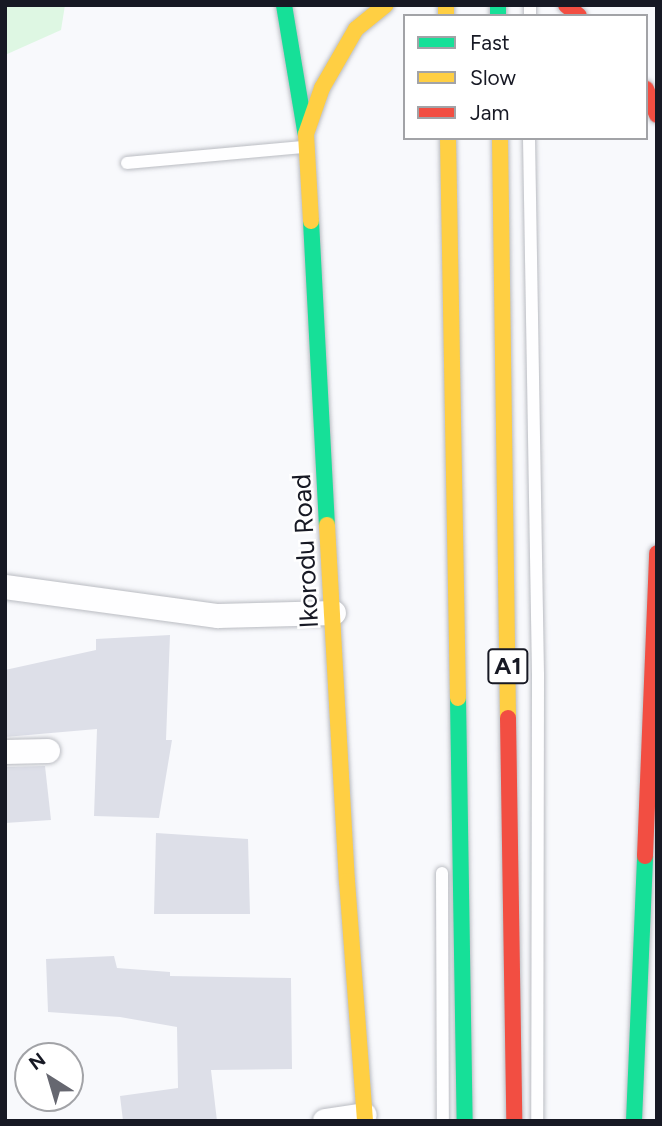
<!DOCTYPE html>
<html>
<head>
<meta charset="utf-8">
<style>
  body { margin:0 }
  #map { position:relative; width:662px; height:1126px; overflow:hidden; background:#f8f9fc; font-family:Figtree,sans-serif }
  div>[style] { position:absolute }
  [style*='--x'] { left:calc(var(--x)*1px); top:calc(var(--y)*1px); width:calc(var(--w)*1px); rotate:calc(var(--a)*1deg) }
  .green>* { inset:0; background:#def7e3 }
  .building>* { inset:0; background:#dddfe8 }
  .roads { filter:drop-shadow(0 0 2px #babcc2) drop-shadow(0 0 2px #babcc2) }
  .lane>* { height:12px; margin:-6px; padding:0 6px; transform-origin:6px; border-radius:6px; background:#fefeff }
  .street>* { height:24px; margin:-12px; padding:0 12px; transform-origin:12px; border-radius:12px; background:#fefeff }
  .fast>* { height:16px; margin:-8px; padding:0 8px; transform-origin:8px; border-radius:8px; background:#16e098 }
  .slow>* { height:16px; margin:-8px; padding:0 8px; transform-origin:8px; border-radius:8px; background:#ffcf43 }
  .jam>* { height:16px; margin:-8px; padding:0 8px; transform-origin:8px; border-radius:8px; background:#f24e42 }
  span { translate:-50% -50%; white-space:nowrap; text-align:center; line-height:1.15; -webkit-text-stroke:5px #fff; paint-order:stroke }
  .shield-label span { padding:2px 5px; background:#fff; border:2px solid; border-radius:5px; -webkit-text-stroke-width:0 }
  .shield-label { font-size:24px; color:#171924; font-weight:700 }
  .street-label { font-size:26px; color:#171924 }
  .frame { position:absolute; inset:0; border:7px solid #171924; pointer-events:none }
  .legend { position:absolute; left:403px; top:14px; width:245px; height:126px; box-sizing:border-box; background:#fff; border:2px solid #a2a3a7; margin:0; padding:9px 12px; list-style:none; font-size:21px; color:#171924 }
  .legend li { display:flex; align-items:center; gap:14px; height:35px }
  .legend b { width:35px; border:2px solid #a2a3a7 }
  .north { position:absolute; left:14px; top:1042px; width:70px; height:70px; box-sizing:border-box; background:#fff; border:2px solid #a2a3a7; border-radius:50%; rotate:323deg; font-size:19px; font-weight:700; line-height:28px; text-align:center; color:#171924 }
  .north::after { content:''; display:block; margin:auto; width:24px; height:32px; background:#666770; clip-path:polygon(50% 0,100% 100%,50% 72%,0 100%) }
</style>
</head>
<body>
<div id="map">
  <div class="green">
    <i style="clip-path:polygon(5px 5px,65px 5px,61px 30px,5px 55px)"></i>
  </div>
  <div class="building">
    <i style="clip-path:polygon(170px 635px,166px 740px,172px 740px,159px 818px,94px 816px,97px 729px,5px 737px,5px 670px,96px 650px,96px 639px)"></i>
    <i style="clip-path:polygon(45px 766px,51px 820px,5px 823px,5px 767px)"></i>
    <i style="clip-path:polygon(156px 833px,248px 839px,250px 914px,154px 914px)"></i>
    <i style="clip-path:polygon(114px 956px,117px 968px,170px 972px,170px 976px,291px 978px,292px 1069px,211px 1070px,217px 1121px,123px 1121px,120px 1096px,178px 1088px,177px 1027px,120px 1017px,48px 1012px,46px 959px)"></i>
  </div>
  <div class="roads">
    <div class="lane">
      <i style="--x:530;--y:16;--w:11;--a:-90"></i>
      <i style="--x:529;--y:138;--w:537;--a:89.04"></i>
      <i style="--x:538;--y:675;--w:446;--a:90.1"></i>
      <i style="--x:127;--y:163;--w:176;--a:-5.2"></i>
      <i style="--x:442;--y:873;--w:248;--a:89.8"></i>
    </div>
    <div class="street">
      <i style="--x:5;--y:587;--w:215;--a:7.8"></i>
      <i style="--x:218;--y:616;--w:116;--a:-1.5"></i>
      <i style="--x:5;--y:752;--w:43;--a:-1.3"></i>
      <i style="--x:325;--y:1121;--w:40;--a:-8.5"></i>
    </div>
    <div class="fast">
      <i style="--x:284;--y:5;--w:128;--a:80.5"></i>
      <i style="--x:498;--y:5;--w:11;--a:90"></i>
      <i style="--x:311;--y:221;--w:304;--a:87"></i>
      <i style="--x:458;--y:698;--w:423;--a:89.1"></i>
      <i style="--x:634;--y:1121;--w:265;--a:-87.6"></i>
    </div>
    <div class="slow">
      <i style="--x:446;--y:5;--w:11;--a:90"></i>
      <i style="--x:448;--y:138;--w:560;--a:88.98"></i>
      <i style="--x:500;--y:138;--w:580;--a:89.21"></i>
      <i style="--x:311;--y:221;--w:87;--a:-93.3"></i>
      <i style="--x:306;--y:134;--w:49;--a:-70.8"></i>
      <i style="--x:322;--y:88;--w:68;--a:-60"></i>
      <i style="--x:356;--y:29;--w:38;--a:-39"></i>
      <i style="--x:327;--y:525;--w:357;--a:86.8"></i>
      <i style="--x:347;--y:881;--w:241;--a:85.7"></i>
    </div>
    <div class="jam">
      <i style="--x:566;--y:5;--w:17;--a:40"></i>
      <i style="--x:646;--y:89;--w:28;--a:67"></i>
      <i style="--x:508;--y:718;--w:403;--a:89.1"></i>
      <i style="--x:645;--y:856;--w:303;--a:-87.7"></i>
    </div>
  </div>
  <div class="shield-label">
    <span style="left:508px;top:666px">A1</span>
  </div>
  <div class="street-label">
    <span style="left:306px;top:551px;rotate:-93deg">Ikorodu Road</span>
  </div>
  <div class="frame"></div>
  <ul class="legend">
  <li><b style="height:9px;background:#16e098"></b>Fast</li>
  <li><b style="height:9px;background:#ffcf43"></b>Slow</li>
  <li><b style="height:9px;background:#f24e42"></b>Jam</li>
  </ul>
  <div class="north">N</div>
</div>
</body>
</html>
